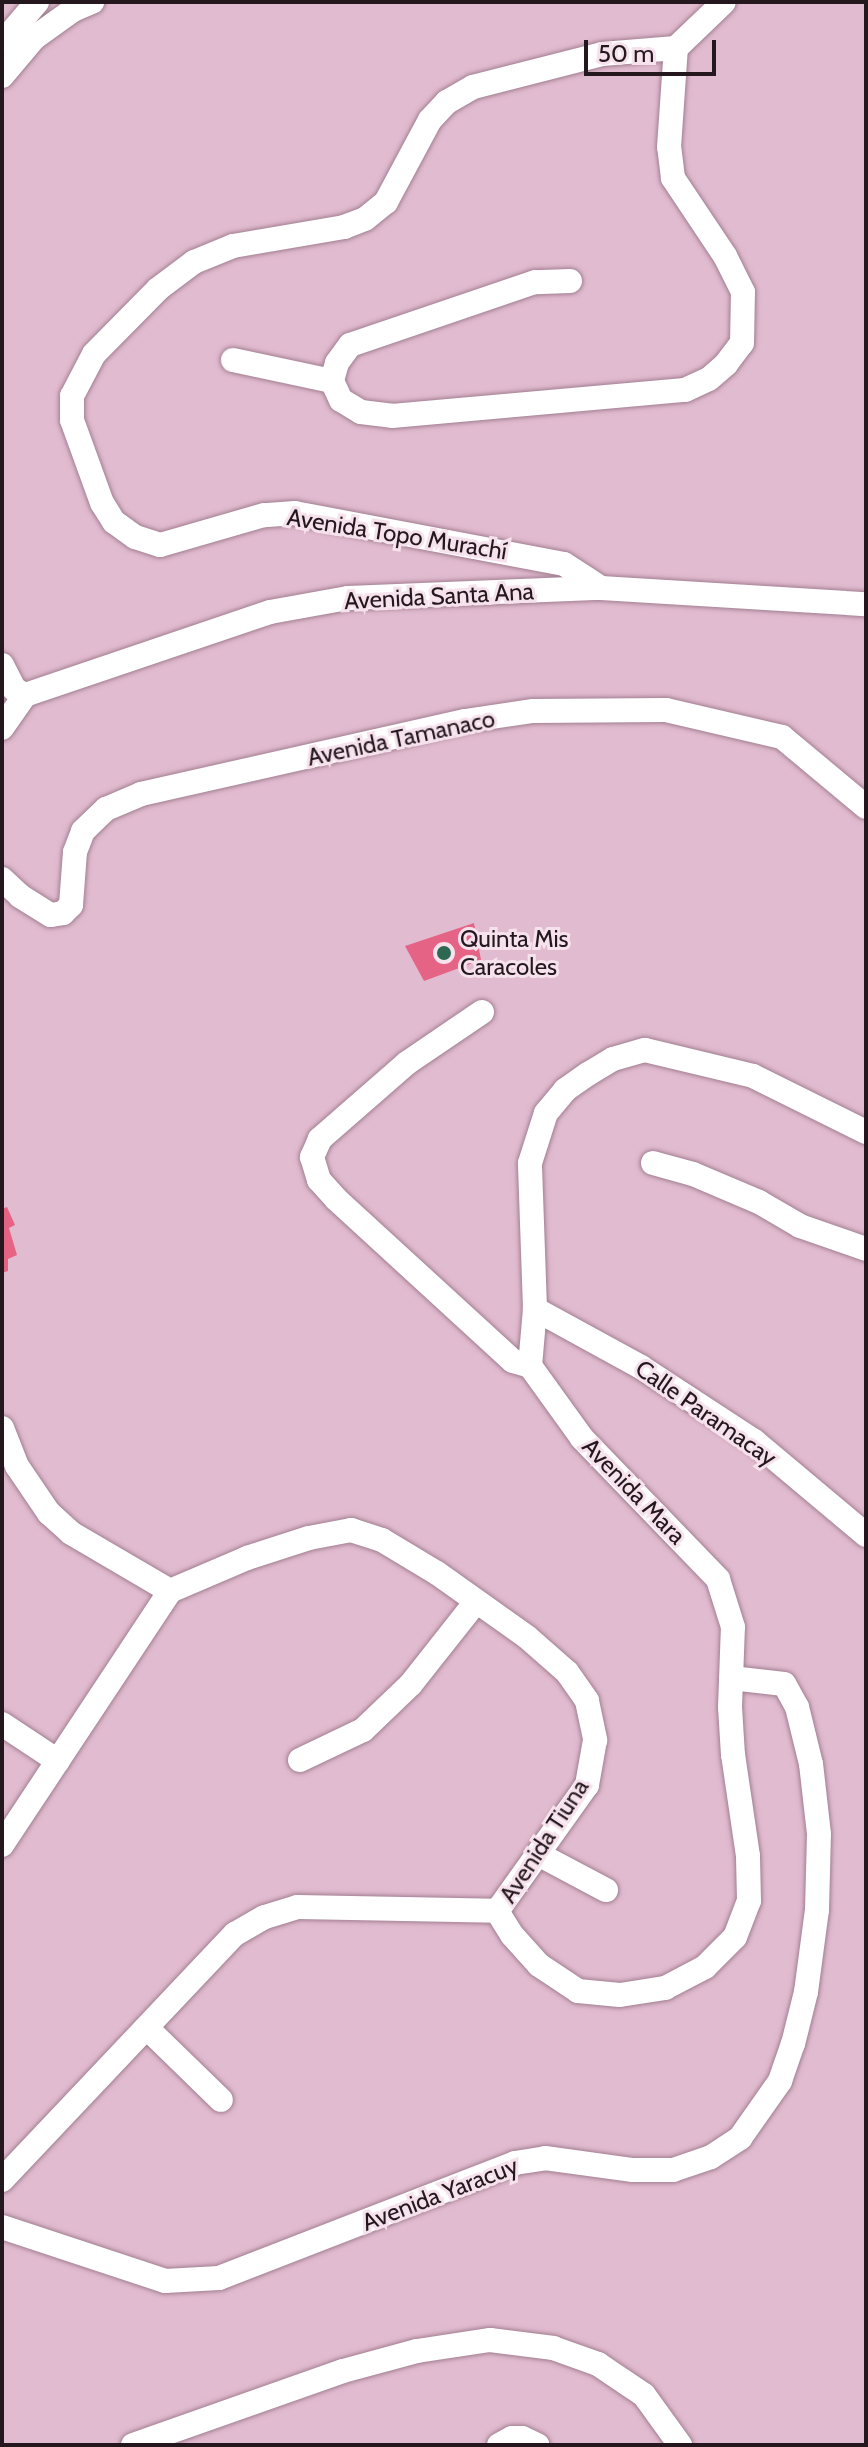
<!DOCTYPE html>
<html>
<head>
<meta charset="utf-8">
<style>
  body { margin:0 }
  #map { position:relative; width:868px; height:2447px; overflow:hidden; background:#e1bbcf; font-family:Cabin,sans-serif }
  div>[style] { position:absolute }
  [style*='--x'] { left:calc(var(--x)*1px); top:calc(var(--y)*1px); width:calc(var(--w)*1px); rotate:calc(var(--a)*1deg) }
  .building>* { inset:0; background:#e56486 }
  .roads { filter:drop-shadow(0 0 2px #a27f91) drop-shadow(0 0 2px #a27f91) }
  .minor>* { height:24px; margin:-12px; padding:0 12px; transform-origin:12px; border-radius:12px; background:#fff }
  .dots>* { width:22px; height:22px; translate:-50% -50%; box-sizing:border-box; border:4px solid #f6e2ec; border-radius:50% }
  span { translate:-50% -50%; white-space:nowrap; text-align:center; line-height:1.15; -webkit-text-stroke:6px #f6e2ec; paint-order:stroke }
  .street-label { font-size:24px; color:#24171e }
  .poi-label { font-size:24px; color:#24171e }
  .left { translate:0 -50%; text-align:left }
  .frame { position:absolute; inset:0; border:4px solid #24171e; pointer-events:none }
  .scale { position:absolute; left:584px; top:40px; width:132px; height:36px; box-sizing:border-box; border:4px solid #24171e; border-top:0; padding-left:10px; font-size:24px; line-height:28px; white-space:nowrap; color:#24171e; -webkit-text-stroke:6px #f6e2ec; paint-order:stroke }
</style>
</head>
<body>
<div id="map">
  <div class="building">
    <i style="clip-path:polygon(474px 923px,481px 960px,424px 981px,405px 946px)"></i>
    <i style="clip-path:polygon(7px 1207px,15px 1225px,9px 1228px,17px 1255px,8px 1259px,8px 1271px,2px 1273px,2px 1209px)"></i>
  </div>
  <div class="roads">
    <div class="minor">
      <i style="--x:2;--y:43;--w:54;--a:-49.5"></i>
      <i style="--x:2;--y:76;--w:50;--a:-49.9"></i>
      <i style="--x:34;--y:38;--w:48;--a:-35.7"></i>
      <i style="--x:73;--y:10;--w:21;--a:-23"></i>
      <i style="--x:570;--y:281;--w:35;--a:178"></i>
      <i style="--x:535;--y:282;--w:195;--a:161.2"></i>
      <i style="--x:350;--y:345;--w:22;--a:126"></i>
      <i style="--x:337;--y:363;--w:19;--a:106"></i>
      <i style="--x:332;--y:381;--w:21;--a:65"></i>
      <i style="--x:341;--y:400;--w:23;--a:31"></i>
      <i style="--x:361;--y:412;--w:31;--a:7"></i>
      <i style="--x:392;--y:416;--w:294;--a:-5.1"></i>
      <i style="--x:685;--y:390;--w:26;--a:-25"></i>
      <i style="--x:709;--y:379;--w:23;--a:-41"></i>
      <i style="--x:726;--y:364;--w:26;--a:-53"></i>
      <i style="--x:742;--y:343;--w:51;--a:-88.9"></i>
      <i style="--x:743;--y:292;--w:40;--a:-116.6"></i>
      <i style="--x:725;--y:256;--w:94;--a:-123.7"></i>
      <i style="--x:673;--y:178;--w:31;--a:-97"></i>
      <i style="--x:669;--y:147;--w:99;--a:-86"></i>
      <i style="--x:676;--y:48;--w:66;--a:-43.8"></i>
      <i style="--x:233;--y:360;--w:101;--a:12"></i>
      <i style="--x:601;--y:588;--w:44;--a:-147"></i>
      <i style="--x:564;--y:564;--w:274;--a:-169.3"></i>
      <i style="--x:295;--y:513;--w:31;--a:176"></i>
      <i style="--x:264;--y:515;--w:108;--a:163.9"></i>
      <i style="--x:160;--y:545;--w:26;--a:-162"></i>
      <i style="--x:135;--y:537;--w:26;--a:-144"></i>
      <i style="--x:114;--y:522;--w:22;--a:-122"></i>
      <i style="--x:102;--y:503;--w:88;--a:-109.9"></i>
      <i style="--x:72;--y:420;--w:24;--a:-90"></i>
      <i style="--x:72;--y:396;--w:47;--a:-62.4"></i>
      <i style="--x:94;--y:354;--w:91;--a:-45.4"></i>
      <i style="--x:158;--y:289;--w:45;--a:-36.9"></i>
      <i style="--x:194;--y:262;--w:42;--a:-22.3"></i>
      <i style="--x:233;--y:246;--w:113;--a:-9.7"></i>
      <i style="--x:344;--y:227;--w:22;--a:-21"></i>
      <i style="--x:365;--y:219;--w:27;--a:-39"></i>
      <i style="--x:386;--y:202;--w:93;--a:-61.8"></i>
      <i style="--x:430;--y:120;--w:25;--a:-47"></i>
      <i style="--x:447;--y:102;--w:30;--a:-30"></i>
      <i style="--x:473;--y:87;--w:133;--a:-14.3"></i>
      <i style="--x:602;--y:54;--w:74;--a:-4.6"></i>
      <i style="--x:2;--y:665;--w:27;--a:63"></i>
      <i style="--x:14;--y:689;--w:13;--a:29"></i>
      <i style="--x:25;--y:695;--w:259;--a:-18.7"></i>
      <i style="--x:270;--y:612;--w:79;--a:-10.2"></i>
      <i style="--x:348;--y:598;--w:253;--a:-2.3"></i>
      <i style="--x:601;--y:588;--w:265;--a:3.5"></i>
      <i style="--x:2;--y:728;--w:40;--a:-55.1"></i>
      <i style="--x:2;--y:879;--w:25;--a:43"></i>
      <i style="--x:20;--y:896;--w:36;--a:32"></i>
      <i style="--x:51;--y:915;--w:12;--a:-9"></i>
      <i style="--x:63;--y:913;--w:11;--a:-45"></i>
      <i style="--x:71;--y:905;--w:53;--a:-85.7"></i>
      <i style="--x:75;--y:852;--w:22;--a:-69"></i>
      <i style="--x:83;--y:831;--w:32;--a:-44"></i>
      <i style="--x:106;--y:809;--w:38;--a:-23"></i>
      <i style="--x:141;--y:794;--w:332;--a:-12.7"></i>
      <i style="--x:465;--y:721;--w:69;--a:-8.4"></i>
      <i style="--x:533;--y:711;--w:133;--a:-0.4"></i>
      <i style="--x:666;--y:710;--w:119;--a:13.1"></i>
      <i style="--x:782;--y:737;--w:109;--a:39.8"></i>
      <i style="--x:482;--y:1012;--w:91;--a:145.8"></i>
      <i style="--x:407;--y:1063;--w:116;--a:138.9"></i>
      <i style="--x:320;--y:1139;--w:20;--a:114"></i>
      <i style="--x:312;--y:1157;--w:24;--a:73"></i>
      <i style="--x:319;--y:1180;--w:25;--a:48"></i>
      <i style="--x:336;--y:1199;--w:240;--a:42.5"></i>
      <i style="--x:513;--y:1361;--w:18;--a:16"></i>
      <i style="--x:653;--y:1163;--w:41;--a:15.4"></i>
      <i style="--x:693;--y:1174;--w:72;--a:23"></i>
      <i style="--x:759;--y:1202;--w:48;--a:30.3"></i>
      <i style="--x:800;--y:1226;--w:70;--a:19.2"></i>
      <i style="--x:535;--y:1309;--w:121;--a:28.7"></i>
      <i style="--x:641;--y:1367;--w:135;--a:33.2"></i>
      <i style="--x:754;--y:1441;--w:146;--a:40"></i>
      <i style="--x:2;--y:1428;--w:41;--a:68.5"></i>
      <i style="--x:17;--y:1466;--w:57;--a:55.8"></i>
      <i style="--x:49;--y:1513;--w:30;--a:42"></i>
      <i style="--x:71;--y:1533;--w:115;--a:30.4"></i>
      <i style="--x:170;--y:1591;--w:84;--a:-23.2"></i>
      <i style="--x:247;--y:1558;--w:65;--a:-17.9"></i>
      <i style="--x:309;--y:1538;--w:43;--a:-10.8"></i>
      <i style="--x:351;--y:1530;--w:33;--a:18"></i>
      <i style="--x:382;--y:1540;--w:64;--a:31"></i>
      <i style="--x:437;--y:1573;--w:110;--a:35.4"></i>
      <i style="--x:527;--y:1637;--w:53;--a:41.2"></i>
      <i style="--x:567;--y:1672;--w:35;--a:55"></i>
      <i style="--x:587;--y:1701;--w:40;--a:78"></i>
      <i style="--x:595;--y:1740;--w:46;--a:100.1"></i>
      <i style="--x:587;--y:1785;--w:155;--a:125.5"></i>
      <i style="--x:2;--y:1724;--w:67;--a:33.5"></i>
      <i style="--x:300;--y:1760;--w:70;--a:-25.5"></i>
      <i style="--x:363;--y:1730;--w:66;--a:-43.8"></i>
      <i style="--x:411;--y:1684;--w:103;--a:-51.7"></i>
      <i style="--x:2;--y:1845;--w:305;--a:-56.5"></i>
      <i style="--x:538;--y:1854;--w:77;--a:27.9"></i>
      <i style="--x:497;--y:1911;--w:28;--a:58"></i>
      <i style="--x:512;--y:1935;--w:40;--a:48"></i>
      <i style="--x:539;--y:1965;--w:47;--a:33.7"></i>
      <i style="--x:578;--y:1991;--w:42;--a:5.4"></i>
      <i style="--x:620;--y:1995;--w:46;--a:-8.8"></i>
      <i style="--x:665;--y:1988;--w:45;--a:-27.7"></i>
      <i style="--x:705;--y:1967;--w:42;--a:-45"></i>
      <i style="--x:735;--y:1937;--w:39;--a:-69"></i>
      <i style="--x:749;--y:1901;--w:45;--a:-91.3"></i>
      <i style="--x:748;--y:1856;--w:102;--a:-98.4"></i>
      <i style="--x:733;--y:1755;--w:48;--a:-93.6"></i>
      <i style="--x:730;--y:1707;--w:80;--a:-87.9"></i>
      <i style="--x:733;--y:1627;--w:50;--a:-107.4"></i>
      <i style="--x:718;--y:1579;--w:196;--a:-134"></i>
      <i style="--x:582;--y:1438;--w:89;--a:-125.8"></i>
      <i style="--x:530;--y:1366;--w:57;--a:-85"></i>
      <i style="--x:535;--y:1309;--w:146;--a:-92"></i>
      <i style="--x:530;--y:1163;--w:52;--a:-72.3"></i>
      <i style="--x:546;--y:1113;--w:30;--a:-50"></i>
      <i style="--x:565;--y:1090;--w:28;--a:-35"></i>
      <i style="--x:588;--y:1074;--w:29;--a:-31"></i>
      <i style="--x:613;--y:1059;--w:33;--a:-16"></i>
      <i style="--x:645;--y:1050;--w:111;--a:13.5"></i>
      <i style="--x:753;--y:1076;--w:126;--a:26.4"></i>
      <i style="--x:147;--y:2028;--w:103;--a:44.2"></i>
      <i style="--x:2;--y:2180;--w:339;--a:-46.6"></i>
      <i style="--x:235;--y:1934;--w:34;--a:-30"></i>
      <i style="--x:265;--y:1917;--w:34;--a:-17"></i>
      <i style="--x:297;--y:1907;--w:200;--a:1.1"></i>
      <i style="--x:2;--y:2227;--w:172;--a:18.3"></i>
      <i style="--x:165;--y:2281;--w:54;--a:-3.2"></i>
      <i style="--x:219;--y:2278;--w:318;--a:-21.2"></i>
      <i style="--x:515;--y:2163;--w:30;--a:-9"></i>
      <i style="--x:545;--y:2158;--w:89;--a:7.8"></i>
      <i style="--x:633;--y:2170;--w:40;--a:0"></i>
      <i style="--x:673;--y:2170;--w:40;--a:-18.9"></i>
      <i style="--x:711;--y:2157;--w:35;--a:-33"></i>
      <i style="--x:740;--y:2138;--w:70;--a:-54.9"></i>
      <i style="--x:780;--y:2081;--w:39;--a:-71"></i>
      <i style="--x:793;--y:2044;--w:54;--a:-76"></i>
      <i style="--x:806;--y:1992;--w:83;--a:-82.4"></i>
      <i style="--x:817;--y:1910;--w:76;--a:-88.5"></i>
      <i style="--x:819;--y:1834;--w:70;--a:-96.5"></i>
      <i style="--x:811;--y:1764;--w:59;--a:-103.8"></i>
      <i style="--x:797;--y:1707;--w:26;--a:-119"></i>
      <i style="--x:784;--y:1684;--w:53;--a:-173.5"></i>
      <i style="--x:133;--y:2445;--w:223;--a:-19.4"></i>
      <i style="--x:343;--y:2371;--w:77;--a:-15.1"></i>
      <i style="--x:417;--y:2351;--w:74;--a:-8.6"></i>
      <i style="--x:490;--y:2340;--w:64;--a:7.2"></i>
      <i style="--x:553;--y:2348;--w:48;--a:19.6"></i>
      <i style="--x:598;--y:2364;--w:55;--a:34"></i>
      <i style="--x:644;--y:2395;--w:62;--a:54.2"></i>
      <i style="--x:499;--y:2445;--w:15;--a:-28"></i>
      <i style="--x:512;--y:2438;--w:10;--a:0"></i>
      <i style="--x:522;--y:2438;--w:17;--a:25"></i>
    </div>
  </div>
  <div class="dots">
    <i style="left:444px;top:953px;background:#2d6852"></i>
  </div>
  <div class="street-label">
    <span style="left:397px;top:534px;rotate:9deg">Avenida Topo Murachí</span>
    <span style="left:439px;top:596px;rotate:-3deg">Avenida Santa Ana</span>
    <span style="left:401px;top:738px;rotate:-12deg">Avenida Tamanaco</span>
    <span style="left:706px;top:1413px;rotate:35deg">Calle Paramacay</span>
    <span style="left:634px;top:1491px;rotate:46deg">Avenida Mara</span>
    <span style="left:544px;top:1841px;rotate:-57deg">Avenida Tiuna</span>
    <span style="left:440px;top:2194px;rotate:-21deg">Avenida Yaracuy</span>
  </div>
  <div class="poi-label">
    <span class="left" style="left:460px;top:953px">Quinta Mis<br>Caracoles</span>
  </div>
  <div class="frame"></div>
  <div class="scale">50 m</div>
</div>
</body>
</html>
